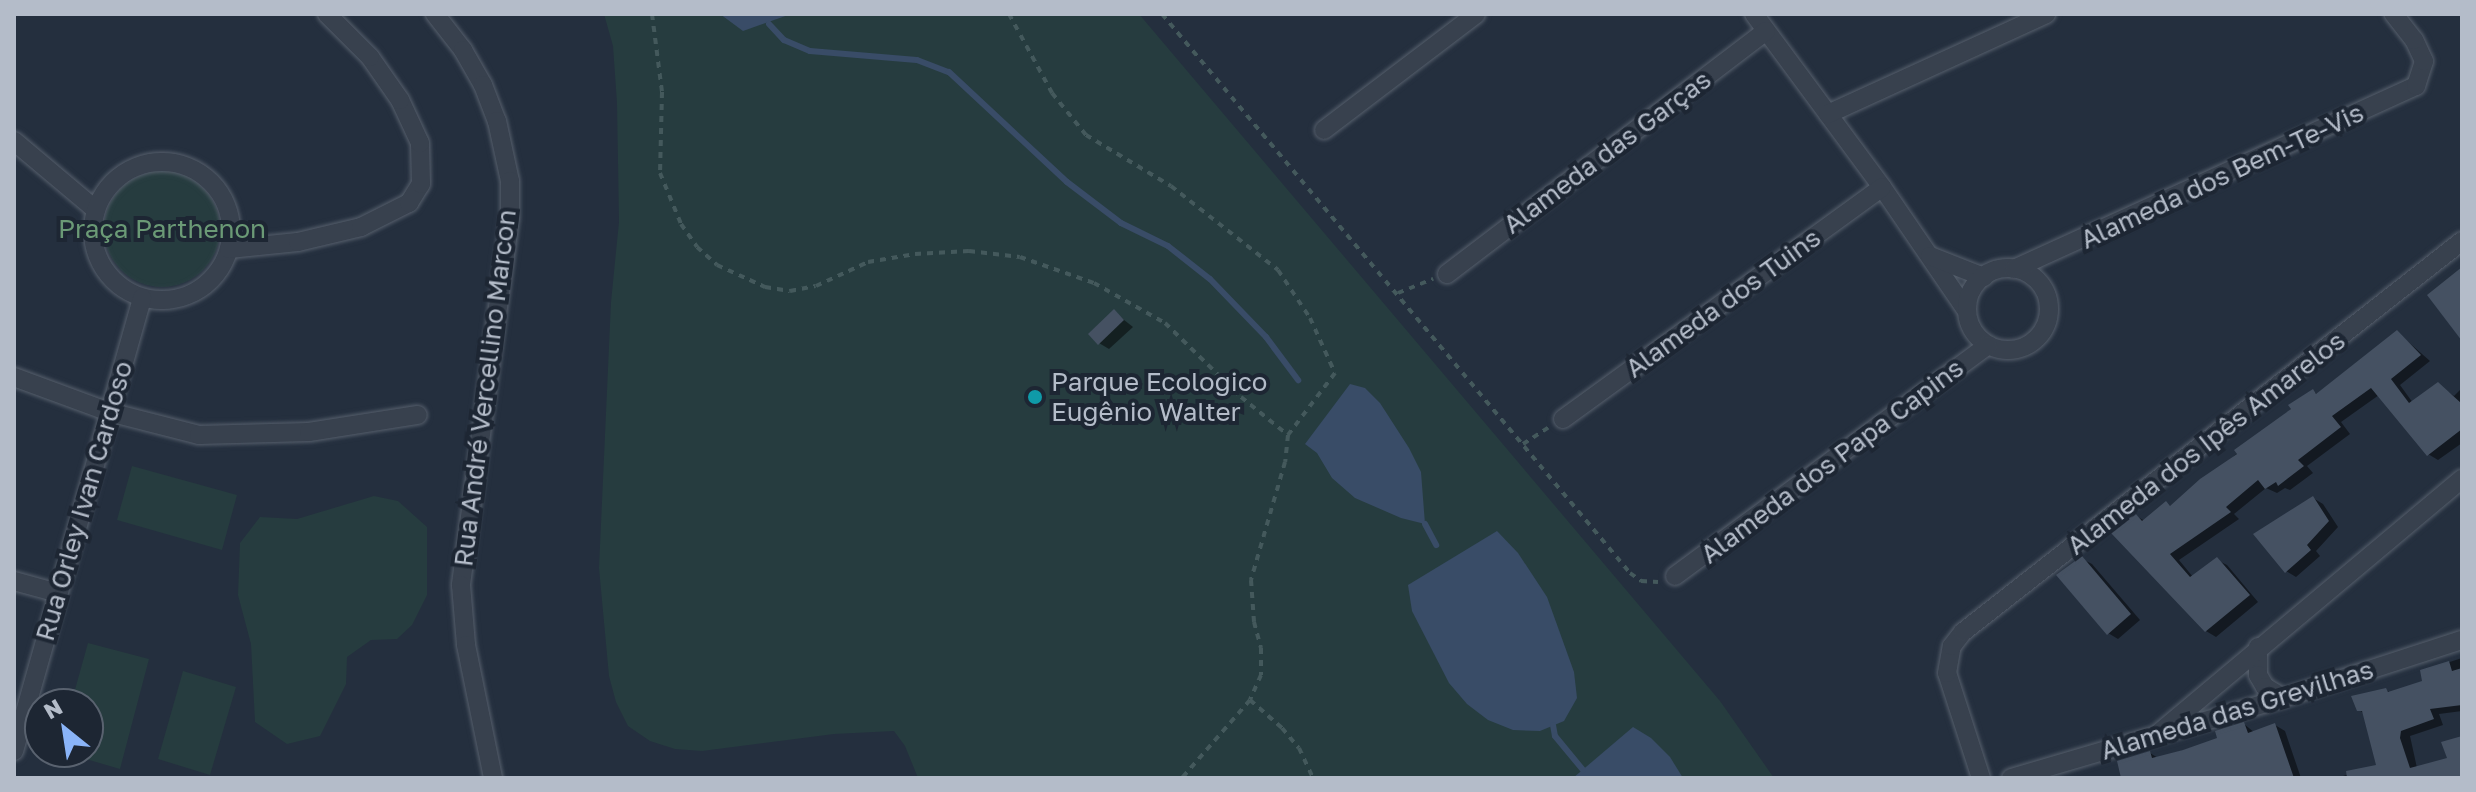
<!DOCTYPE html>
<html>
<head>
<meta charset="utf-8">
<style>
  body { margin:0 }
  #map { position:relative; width:2476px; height:792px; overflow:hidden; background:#242f3e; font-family:"Golos Text",sans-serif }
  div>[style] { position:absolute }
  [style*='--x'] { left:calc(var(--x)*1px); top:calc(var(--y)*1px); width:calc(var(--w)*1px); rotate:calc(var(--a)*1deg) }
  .green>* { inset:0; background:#263c3f }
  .round { border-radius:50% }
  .water>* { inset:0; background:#394c67 }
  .shadow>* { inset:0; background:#0007 }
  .stream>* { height:6px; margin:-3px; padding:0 3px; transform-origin:3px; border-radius:3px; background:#394c67 }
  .building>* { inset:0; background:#455162 }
  .path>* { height:4px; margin-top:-2px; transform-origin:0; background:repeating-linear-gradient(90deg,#44595c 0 6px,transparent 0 12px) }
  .roads { filter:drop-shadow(0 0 2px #565f6c) drop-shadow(0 0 2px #565f6c) }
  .street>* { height:18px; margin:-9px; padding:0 9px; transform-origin:9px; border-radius:9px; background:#38414e }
  .street>.ring { margin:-9px; padding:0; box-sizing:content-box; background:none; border:18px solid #38414e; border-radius:50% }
  .dots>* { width:22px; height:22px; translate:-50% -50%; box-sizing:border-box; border:4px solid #1d2633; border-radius:50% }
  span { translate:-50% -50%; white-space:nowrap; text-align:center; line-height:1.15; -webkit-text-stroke:8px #1d2633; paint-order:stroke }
  .street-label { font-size:26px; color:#b4bcc9 }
  .park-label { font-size:26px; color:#6b9a76 }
  .poi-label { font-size:26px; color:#b4bcc9 }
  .left { translate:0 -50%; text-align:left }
  .frame { position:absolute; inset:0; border:16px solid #b4bcc9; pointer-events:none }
  .north { position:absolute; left:24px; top:688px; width:80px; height:80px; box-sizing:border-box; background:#1d2633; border:2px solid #59626f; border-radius:50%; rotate:330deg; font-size:22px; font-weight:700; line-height:32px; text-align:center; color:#b4bcc9 }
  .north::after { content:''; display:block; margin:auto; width:28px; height:36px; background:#8ab4f8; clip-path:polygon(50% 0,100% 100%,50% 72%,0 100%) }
</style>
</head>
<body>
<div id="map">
  <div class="green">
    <i style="clip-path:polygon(604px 14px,1139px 14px,1720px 701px,1774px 778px,918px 778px,905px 746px,894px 731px,834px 734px,702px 751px,675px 749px,650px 741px,628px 726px,616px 702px,609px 676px,599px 568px,611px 302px,619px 222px,617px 103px,613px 46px)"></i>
    <i class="round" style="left:104px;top:171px;width:116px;height:116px"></i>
    <i style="clip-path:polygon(132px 466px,237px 495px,222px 550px,117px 520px)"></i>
    <i style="clip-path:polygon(374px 496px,398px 501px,427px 527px,427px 595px,412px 625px,397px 639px,371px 640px,347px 657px,346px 684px,320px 736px,287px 744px,255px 722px,251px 644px,238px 595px,240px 543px,260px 517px,297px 519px)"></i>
    <i style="clip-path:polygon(88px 643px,149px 659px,120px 769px,62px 752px,88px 752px,88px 704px,71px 704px)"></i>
    <i style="clip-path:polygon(183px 671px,236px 687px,210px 775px,158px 759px)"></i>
  </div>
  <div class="water">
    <i style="clip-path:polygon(720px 14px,791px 14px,743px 31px)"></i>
    <i style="clip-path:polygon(1350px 384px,1365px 388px,1380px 403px,1409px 448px,1421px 472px,1425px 524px,1401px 518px,1355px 498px,1332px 478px,1317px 453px,1305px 444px)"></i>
    <i style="clip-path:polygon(1497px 531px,1518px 553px,1547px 597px,1574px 672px,1577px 698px,1564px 721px,1540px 731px,1513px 730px,1488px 720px,1467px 704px,1449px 683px,1412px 611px,1408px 585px)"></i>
    <i style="clip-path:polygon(1633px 727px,1651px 738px,1670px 757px,1683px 778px,1573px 778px)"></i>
  </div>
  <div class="shadow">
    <i style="clip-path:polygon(1114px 312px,1133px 327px,1109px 349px,1099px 343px)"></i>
    <i style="clip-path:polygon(2397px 332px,2430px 361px,2400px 385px,2413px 403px,2438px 385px,2454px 396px,2462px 388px,2462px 443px,2438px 460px,2428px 454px,2379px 395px,2341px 422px,2350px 434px,2307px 466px,2313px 473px,2290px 490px,2285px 488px,2277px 493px,2266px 488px,2234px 514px,2239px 519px,2179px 560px,2193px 577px,2217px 560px,2227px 565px,2258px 602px,2216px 637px,2206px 631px,2136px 516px,2145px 521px,2166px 504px,2172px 507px,2313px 391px,2318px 395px)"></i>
    <i style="clip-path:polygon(2313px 498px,2323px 504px,2338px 527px,2316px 551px,2320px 556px,2296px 577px,2286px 571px)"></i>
    <i style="clip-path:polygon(2082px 559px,2092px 564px,2140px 620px,2118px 639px,2108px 633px)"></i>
    <i style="clip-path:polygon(2462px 658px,2462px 711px,2439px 714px,2443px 725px,2410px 736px,2417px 768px,2450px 759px,2462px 738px,2462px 778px,2336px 778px,2378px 766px,2365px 714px,2359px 710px,2386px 690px,2391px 693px,2425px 682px,2422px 671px)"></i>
    <i style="clip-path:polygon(2244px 724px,2255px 733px,2275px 725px,2285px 731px,2301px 778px,2123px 778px,2150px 753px,2158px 758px,2220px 739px)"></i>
  </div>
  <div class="stream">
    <i style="--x:769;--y:24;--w:22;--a:47"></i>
    <i style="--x:784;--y:40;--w:28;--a:23"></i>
    <i style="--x:810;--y:51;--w:107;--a:4.8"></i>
    <i style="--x:917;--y:60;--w:34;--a:21"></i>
    <i style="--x:949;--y:72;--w:161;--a:43"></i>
    <i style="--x:1067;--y:182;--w:68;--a:37.2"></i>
    <i style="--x:1121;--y:223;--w:52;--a:26.1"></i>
    <i style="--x:1168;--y:246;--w:53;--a:38.2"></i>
    <i style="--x:1210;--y:279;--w:81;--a:46"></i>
    <i style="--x:1266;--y:337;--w:54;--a:53.3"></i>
    <i style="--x:1425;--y:524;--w:24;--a:62"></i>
    <i style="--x:1553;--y:725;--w:11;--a:80"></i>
    <i style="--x:1555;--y:736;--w:44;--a:50.5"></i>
  </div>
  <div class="building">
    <i style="clip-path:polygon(2462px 267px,2462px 341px,2427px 295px)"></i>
    <i style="clip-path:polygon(1114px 309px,1124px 320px,1098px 345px,1088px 334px)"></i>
    <i style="clip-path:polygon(2397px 330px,2421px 355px,2391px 379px,2409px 403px,2438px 382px,2462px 404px,2462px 429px,2427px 456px,2371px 388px,2332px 416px,2341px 427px,2298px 460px,2304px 466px,2278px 486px,2276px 482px,2265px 489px,2258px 480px,2226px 507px,2231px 512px,2170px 554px,2190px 577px,2217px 557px,2250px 595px,2205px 632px,2111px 533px,2135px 513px,2142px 521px,2166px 501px,2170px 506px,2200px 479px,2237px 454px,2234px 450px,2291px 409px,2288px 405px,2313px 389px,2316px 394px)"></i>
    <i style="clip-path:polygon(2313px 496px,2329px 521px,2307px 545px,2311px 550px,2285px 573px,2253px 534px)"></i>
    <i style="clip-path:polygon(2082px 556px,2131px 614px,2107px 635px,2056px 575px)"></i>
    <i style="clip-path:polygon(2449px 661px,2452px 671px,2462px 668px,2462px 705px,2430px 709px,2434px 719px,2401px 731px,2400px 738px,2410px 768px,2447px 758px,2441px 742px,2462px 736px,2462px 778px,2347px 778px,2346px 771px,2376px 765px,2362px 711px,2357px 711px,2351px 696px,2386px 688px,2388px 692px,2422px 681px,2420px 670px)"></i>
    <i style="clip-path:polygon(2244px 722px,2248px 733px,2275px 723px,2294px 778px,2121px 778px,2117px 761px,2150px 751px,2152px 758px,2183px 750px,2217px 738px,2215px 731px)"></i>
  </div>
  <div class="path">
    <i style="--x:652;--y:14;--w:79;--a:82.7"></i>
    <i style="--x:662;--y:92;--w:81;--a:91.4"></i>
    <i style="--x:660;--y:173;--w:55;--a:67.6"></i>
    <i style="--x:681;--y:224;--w:28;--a:55"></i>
    <i style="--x:697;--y:247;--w:27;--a:42"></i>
    <i style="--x:717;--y:265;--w:53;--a:24.6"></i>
    <i style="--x:765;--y:287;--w:25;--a:9"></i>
    <i style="--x:790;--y:291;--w:26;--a:-11"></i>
    <i style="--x:816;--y:286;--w:57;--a:-24.8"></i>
    <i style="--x:868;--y:262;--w:48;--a:-9.7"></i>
    <i style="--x:915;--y:254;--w:54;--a:-3.2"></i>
    <i style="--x:969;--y:251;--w:51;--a:6.7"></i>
    <i style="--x:1020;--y:257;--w:78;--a:19.4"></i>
    <i style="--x:1094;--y:283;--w:81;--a:29.4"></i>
    <i style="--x:1165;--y:323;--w:106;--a:44.2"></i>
    <i style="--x:1241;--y:397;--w:60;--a:39"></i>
    <i style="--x:1009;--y:14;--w:90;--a:61.4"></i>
    <i style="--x:1052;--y:93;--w:54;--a:51"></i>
    <i style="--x:1086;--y:135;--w:99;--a:31"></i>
    <i style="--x:1171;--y:186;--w:136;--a:38.1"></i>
    <i style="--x:1278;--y:270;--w:58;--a:56.3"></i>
    <i style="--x:1310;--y:318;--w:60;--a:65.6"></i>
    <i style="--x:1335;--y:373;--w:78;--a:127.2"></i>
    <i style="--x:1288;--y:435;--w:27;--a:96"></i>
    <i style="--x:1285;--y:462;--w:123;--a:106.1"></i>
    <i style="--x:1251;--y:580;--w:42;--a:85.9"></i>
    <i style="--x:1254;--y:622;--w:27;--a:75"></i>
    <i style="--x:1261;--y:648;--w:27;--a:90"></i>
    <i style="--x:1261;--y:675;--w:27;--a:114"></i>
    <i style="--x:1250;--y:700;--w:103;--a:131.1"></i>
    <i style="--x:1162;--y:14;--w:729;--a:50.06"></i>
    <i style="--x:1630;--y:573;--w:14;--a:36"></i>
    <i style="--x:1641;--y:581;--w:17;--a:3"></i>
    <i style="--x:1398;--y:293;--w:38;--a:-22"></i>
    <i style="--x:1523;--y:444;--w:30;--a:-33"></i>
    <i style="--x:1250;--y:700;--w:43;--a:41.2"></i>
    <i style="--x:1282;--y:728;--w:26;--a:50"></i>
    <i style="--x:1299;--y:748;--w:33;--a:65"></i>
  </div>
  <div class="roads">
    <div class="street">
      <i style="--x:435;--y:14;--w:46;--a:52.1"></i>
      <i style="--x:463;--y:50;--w:40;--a:60.3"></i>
      <i style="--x:483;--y:85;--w:39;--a:69"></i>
      <i style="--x:497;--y:121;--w:61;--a:77.8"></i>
      <i style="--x:510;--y:181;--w:36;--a:90"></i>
      <i style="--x:510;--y:217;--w:371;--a:97.6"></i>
      <i style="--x:461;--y:585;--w:60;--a:85.2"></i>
      <i style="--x:466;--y:645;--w:136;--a:78.5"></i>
      <i style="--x:1754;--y:14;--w:215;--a:53.5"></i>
      <i style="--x:1882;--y:187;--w:147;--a:55.6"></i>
      <i style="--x:1828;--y:114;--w:240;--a:-24.6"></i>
      <i style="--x:1324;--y:130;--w:191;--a:-37.3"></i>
      <i style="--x:14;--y:141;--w:107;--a:40.1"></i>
      <i class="ring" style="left:93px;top:162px;width:120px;height:120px"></i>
      <i style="--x:229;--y:249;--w:69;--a:-5.8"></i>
      <i style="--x:298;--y:242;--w:65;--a:-13.4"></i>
      <i style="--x:361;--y:227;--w:54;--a:-26.6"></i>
      <i style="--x:409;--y:203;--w:22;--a:-58"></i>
      <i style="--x:421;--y:184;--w:41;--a:-91.4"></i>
      <i style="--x:420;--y:143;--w:47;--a:-114.9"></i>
      <i style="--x:400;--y:100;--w:52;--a:-124.9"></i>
      <i style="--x:370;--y:57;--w:61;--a:-135"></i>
      <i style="--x:1930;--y:256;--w:58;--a:21.3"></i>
      <i class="ring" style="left:1967px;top:268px;width:64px;height:64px"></i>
      <i style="--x:2014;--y:269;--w:442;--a:-24.5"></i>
      <i style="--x:2416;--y:86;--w:26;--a:-72"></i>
      <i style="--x:2424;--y:61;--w:23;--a:-115"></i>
      <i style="--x:2414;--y:40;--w:33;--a:-128"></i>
      <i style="--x:1447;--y:274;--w:401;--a:-37.3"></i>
      <i style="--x:14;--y:377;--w:101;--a:20.2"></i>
      <i style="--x:109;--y:412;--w:93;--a:14.3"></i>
      <i style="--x:199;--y:435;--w:110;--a:-1.6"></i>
      <i style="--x:309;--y:432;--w:110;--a:-8.9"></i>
      <i style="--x:1563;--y:419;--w:394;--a:-36"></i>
      <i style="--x:1675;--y:576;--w:389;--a:-36.4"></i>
      <i style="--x:14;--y:581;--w:46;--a:15.3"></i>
      <i style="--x:2258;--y:647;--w:28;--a:90"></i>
      <i style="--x:2258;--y:675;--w:14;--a:60"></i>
      <i style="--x:2265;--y:687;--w:21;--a:31"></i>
      <i style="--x:2159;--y:733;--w:395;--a:-40"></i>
      <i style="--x:14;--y:751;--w:471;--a:-74.2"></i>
      <i style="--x:1981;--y:778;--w:110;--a:-107.9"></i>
      <i style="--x:1947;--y:673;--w:27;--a:-80"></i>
      <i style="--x:1952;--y:646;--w:18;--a:-52"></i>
      <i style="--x:1963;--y:632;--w:634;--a:-38.08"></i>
      <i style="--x:2011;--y:778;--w:284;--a:-16.4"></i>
      <i style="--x:2283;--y:698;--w:188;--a:-18"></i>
    </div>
  </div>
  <div class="dots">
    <i style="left:1035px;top:397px;background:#0f9aa8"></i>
  </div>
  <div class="street-label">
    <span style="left:1607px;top:152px;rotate:-37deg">Alameda das Garças</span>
    <span style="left:2222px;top:176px;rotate:-25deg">Alameda dos Bem-Te-Vis</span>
    <span style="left:1723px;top:303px;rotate:-36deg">Alameda dos Tuins</span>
    <span style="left:485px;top:388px;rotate:-83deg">Rua André Vercellino Marcon</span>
    <span style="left:2206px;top:443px;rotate:-38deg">Alameda dos Ipês Amarelos</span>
    <span style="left:1832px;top:461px;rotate:-37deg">Alameda dos Papa Capins</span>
    <span style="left:84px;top:501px;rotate:-74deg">Rua Orley Ivan Cardoso</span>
    <span style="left:2237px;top:710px;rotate:-17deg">Alameda das Grevilhas</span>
  </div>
  <div class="park-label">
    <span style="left:162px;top:229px">Praça Parthenon</span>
  </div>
  <div class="poi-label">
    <span class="left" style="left:1051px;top:397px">Parque Ecologico<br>Eugênio Walter</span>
  </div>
  <div class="frame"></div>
  <div class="north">N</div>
</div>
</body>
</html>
